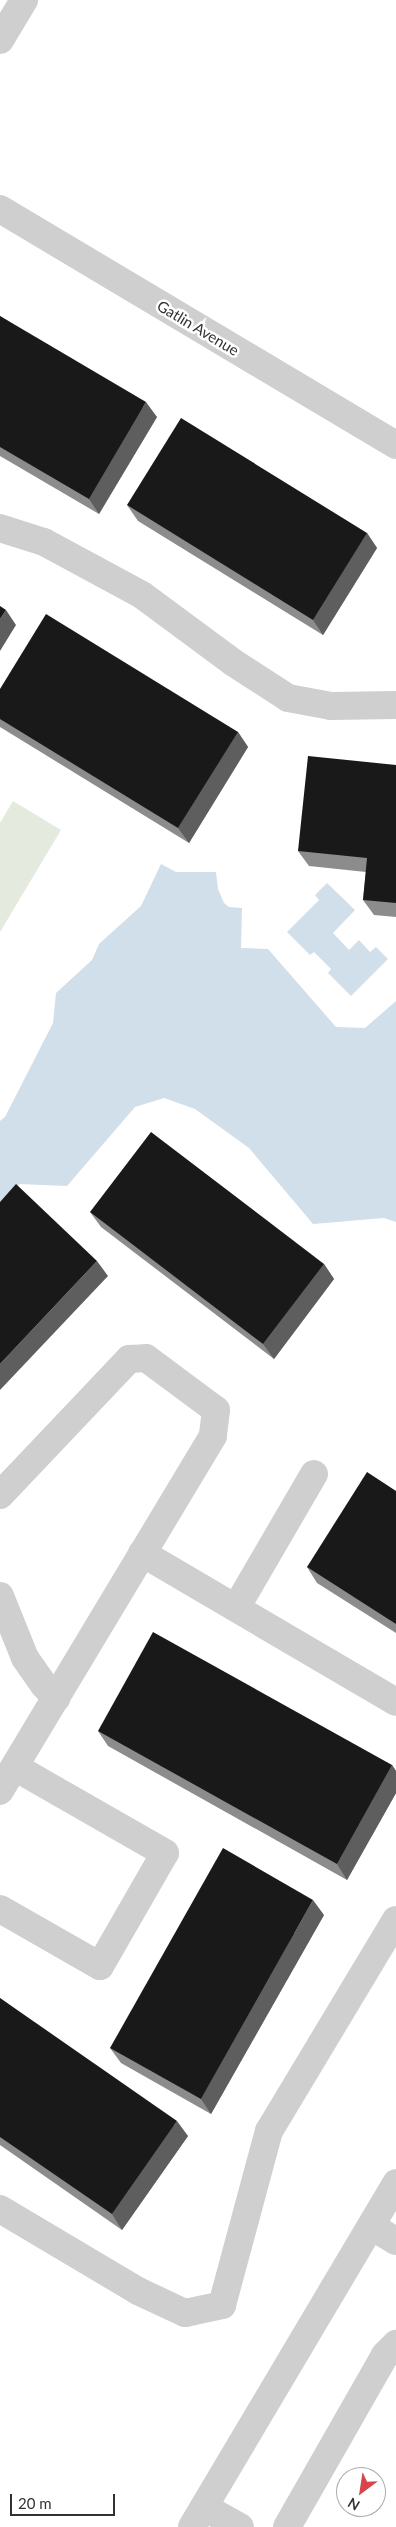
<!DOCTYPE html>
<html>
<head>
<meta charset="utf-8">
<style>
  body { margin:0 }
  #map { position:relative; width:396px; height:2527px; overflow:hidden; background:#fff; font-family:Lato,sans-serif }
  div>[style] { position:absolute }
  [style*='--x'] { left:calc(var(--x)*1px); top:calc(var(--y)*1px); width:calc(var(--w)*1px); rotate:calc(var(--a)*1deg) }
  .green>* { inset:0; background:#e4eade }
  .water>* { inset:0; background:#d0dfea }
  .minor>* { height:28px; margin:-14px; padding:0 14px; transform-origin:14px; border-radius:14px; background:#cfcfcf }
  .wall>* { inset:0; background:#8c8c8c }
  .shaded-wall>* { inset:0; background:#5e5e5e }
  .building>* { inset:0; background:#191919 }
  span { translate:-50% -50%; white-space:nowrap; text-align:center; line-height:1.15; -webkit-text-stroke:5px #fff; paint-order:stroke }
  .street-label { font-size:15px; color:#323232 }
  .north { position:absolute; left:336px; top:2467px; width:50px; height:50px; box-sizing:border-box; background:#fff; border:1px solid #adadad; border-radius:50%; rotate:211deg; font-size:14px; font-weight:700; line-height:20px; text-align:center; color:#323232 }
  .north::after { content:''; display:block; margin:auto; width:18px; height:22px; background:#d6464d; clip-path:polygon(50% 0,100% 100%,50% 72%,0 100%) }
  .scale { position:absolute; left:10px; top:2494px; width:105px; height:22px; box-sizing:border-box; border:2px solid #323232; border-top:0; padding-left:6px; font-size:15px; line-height:18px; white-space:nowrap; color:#323232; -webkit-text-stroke:4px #fff; paint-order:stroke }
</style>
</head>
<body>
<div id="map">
  <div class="green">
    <i style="clip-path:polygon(13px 801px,61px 830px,0 932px,0 823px)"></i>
  </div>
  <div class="water">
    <i style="clip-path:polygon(161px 864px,176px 872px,216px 872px,218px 889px,224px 903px,229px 907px,242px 908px,241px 948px,268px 949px,336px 1027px,365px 1028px,396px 1001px,396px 1222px,384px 1218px,313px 1224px,249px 1148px,195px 1109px,164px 1098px,135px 1107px,67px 1186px,20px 1184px,0 1202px,0 1121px,5px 1117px,53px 1023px,56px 993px,92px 960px,99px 944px,141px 906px)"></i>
    <i style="clip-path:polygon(327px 883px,355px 910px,333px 933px,349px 950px,359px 940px,370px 952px,376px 947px,388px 959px,351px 996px,328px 973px,331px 969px,314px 952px,310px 955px,287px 932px,319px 900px,315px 895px)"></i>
  </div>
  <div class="minor">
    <i style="--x:0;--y:40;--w:47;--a:-59"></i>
    <i style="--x:0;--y:209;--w:461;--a:30.8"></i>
    <i style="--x:0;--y:528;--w:46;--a:17.7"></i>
    <i style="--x:44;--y:542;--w:111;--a:28.4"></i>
    <i style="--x:142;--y:595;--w:114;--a:36.5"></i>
    <i style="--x:234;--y:663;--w:64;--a:32.9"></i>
    <i style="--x:288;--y:698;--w:44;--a:10.5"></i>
    <i style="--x:331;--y:706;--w:65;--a:-0.9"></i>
    <i style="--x:0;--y:1495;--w:187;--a:-46.5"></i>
    <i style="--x:129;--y:1359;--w:17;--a:-3"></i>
    <i style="--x:146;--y:1358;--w:87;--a:36.6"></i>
    <i style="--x:216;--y:1410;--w:26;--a:97"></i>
    <i style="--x:213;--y:1436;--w:414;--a:121"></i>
    <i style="--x:142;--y:1553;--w:294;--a:30.4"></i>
    <i style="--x:0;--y:1596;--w:67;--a:68"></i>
    <i style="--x:25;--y:1658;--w:33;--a:55"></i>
    <i style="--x:44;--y:1685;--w:18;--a:47"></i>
    <i style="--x:236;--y:1608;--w:155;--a:-59.8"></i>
    <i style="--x:0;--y:1909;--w:115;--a:29.7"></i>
    <i style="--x:100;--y:1966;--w:130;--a:-60.1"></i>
    <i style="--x:165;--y:1853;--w:173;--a:-150.2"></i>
    <i style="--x:0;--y:2209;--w:161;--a:30.7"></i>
    <i style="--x:138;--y:2291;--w:52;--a:25.1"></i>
    <i style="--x:185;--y:2313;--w:38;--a:-12"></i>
    <i style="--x:222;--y:2305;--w:180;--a:-74.9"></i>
    <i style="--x:269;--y:2131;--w:246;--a:-59"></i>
    <i style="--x:371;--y:2226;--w:29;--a:31"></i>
    <i style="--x:204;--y:2507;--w:41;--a:29.1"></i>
    <i style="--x:192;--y:2527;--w:400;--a:-59.3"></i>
    <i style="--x:287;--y:2527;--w:198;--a:-60.3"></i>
    <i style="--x:385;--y:2355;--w:16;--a:-45"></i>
  </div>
  <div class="wall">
    <i style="clip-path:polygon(0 316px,157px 417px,99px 514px,0 456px)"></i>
    <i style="clip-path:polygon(127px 505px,367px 533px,377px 548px,323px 635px,138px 521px)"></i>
    <i style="clip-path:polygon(0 689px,238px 732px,248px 747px,189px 843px,0 727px)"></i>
    <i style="clip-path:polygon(396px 765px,396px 917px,374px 915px,363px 900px,366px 872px,309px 866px,298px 851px)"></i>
    <i style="clip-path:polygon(90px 1212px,324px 1264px,334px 1279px,274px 1359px,101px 1227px)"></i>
    <i style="clip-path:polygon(396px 1491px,396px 1633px,317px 1583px,307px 1567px)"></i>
    <i style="clip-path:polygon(98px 1731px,392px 1765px,396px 1771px,396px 1793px,347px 1880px,108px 1746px)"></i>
    <i style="clip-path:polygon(324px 1915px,211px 2114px,121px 2063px,110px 2048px)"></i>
    <i style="clip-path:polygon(0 1998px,188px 2136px,122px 2230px,0 2145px)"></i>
  </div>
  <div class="shaded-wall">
    <i style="clip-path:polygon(146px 402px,157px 417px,99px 514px,89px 499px)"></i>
    <i style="clip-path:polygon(367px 533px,377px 548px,323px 635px,313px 620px)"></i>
    <i style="clip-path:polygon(6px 610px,16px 625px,0 651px,0 619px)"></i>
    <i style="clip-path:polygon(238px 732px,248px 747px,189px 843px,178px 828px)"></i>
    <i style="clip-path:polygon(97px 1261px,108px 1276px,0 1390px,0 1364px)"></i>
    <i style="clip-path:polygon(324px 1264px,334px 1279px,274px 1359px,263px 1344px)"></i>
    <i style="clip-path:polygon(392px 1765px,396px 1771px,396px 1793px,347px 1880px,337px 1864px)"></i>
    <i style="clip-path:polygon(313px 1900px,324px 1915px,211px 2114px,201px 2099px)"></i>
    <i style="clip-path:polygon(177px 2121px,188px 2136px,122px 2230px,112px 2214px)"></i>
  </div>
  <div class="building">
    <i style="clip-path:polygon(0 316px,146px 402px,89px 499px,0 447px)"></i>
    <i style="clip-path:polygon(181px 418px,367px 533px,313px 620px,127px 505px)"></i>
    <i style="clip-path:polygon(0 606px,6px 610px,0 619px)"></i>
    <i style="clip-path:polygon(46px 614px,238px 732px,178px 828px,0 719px,0 689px)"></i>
    <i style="clip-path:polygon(308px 756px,396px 765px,396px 903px,363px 900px,367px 858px,298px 851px)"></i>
    <i style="clip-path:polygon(151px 1132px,324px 1264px,263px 1344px,90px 1212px)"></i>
    <i style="clip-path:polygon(16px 1184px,97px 1261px,0 1364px,0 1202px)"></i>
    <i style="clip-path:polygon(367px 1472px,396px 1491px,396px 1624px,307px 1567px)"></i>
    <i style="clip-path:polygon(153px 1632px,392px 1765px,337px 1864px,98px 1731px)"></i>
    <i style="clip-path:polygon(223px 1848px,313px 1900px,201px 2099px,110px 2048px)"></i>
    <i style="clip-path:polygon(0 1998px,177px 2121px,112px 2214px,0 2137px)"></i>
  </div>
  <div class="street-label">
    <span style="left:198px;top:328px;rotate:31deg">Gatlin Avenue</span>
  </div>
  <div class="north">N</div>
  <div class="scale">20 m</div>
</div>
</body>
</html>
